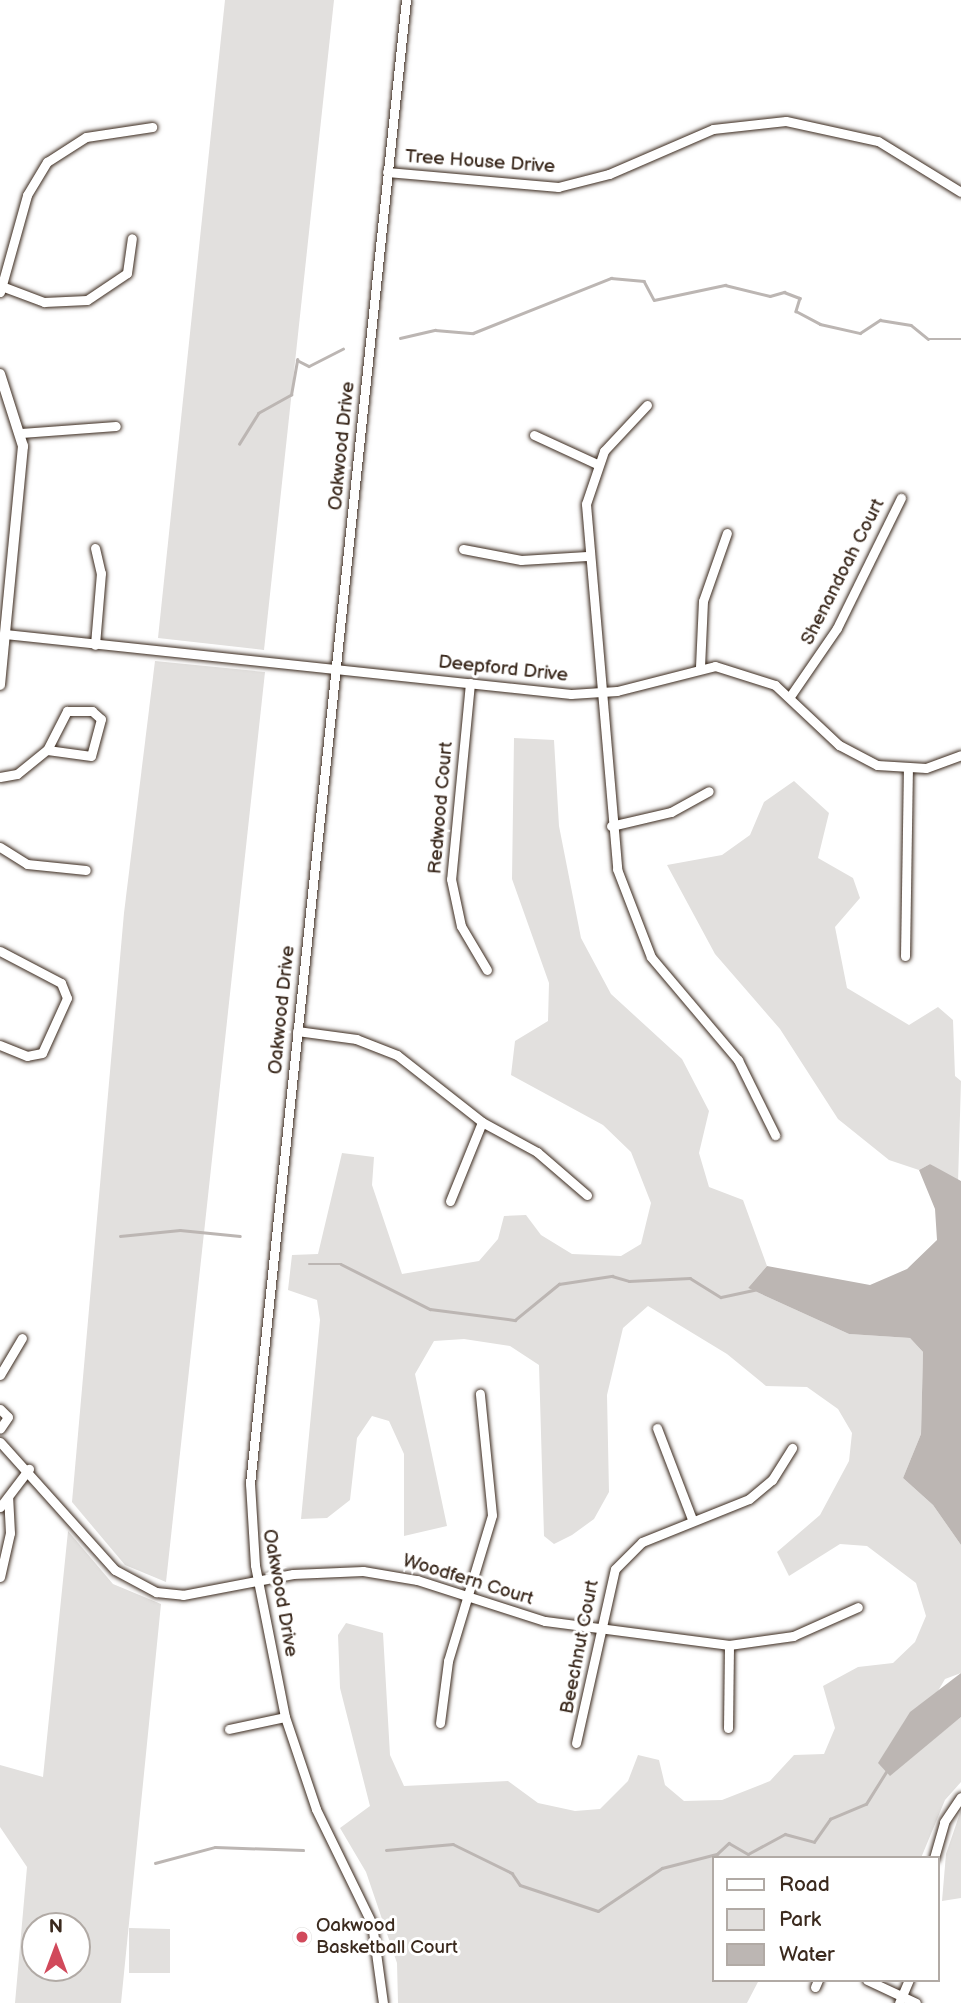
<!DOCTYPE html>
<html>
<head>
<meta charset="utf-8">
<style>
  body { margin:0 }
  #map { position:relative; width:961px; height:2003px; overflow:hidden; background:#fff; font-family:"Balsamiq Sans",sans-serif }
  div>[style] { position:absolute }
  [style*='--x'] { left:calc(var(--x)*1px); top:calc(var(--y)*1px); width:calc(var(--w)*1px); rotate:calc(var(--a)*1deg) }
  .green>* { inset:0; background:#e2e0de }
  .round { border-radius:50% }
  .water>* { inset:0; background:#bcb6b3 }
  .stream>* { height:2.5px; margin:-1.25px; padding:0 1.25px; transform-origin:1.25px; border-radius:1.25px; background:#bcb6b3 }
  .roads { filter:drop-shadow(0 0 2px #3b2a1e) drop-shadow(0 0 2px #3b2a1e) }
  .minor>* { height:9px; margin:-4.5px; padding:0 4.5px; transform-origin:4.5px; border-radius:4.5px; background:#fff }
  .tertiary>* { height:10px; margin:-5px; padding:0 5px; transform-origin:5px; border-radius:5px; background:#fff }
  .dots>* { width:19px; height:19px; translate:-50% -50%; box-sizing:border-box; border:4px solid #fff; border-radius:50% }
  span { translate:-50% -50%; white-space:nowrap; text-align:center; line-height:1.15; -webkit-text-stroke:6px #fff; paint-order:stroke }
  .street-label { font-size:19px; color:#3b2a1e }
  .poi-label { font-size:19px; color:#3b2a1e }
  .left { translate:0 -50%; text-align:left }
  .legend { position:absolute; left:712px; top:1856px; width:228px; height:126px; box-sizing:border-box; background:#fff; border:2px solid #b1aaa5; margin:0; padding:9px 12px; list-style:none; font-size:21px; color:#3b2a1e }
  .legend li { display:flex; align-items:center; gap:14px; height:35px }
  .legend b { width:35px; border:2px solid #b1aaa5 }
  .north { position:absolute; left:21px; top:1912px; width:70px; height:70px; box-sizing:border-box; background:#fff; border:2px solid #b1aaa5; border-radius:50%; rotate:0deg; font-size:19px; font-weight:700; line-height:28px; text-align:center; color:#3b2a1e }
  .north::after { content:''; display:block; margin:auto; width:24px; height:32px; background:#d1495b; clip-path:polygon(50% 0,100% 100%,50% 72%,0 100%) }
</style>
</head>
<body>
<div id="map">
  <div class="green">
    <i style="clip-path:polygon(225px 0,334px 0,264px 650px,158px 638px)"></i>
    <i style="clip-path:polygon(155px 661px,265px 672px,166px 1582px,125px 1565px,72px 1502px,124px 913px)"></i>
    <i style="clip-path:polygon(514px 738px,554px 740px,559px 826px,581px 938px,611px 994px,682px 1059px,709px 1111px,699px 1153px,709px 1187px,743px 1200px,767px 1266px,748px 1288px,849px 1334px,910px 1338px,923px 1352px,921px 1434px,903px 1478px,933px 1505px,961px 1545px,961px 1673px,945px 1679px,889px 1775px,961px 1717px,961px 1782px,945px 1800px,921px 1858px,714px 1858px,714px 1980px,759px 1980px,747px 2003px,398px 2003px,397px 1963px,366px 1872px,340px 1828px,370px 1806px,340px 1688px,338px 1635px,346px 1623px,383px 1633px,390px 1755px,404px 1786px,508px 1781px,538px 1803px,575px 1811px,600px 1809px,628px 1781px,638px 1755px,659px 1760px,665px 1785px,684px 1801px,722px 1800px,770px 1781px,794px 1755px,824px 1754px,835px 1728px,823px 1686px,858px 1667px,893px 1663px,915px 1642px,926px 1616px,916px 1583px,867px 1546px,840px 1544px,789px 1576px,777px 1552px,820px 1515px,849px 1461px,852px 1433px,838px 1409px,807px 1387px,766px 1386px,727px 1354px,648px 1306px,623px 1328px,607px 1395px,609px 1492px,594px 1519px,572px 1535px,554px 1544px,544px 1536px,539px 1365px,510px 1346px,464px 1339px,434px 1341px,415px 1374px,447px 1526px,404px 1536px,404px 1454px,389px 1421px,372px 1416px,357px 1438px,350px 1500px,327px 1518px,301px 1519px,320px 1320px,317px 1300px,288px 1290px,292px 1255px,318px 1254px,342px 1153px,374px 1157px,372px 1185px,402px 1274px,479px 1261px,498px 1239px,504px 1216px,526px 1215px,541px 1235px,572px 1254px,621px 1256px,641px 1244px,651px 1203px,631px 1152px,603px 1125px,511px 1075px,515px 1041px,548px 1021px,549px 983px,512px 879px)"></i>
    <i style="clip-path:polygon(794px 781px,829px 813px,818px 858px,853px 878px,860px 898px,835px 927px,847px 988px,909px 1025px,938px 1007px,953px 1020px,955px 1076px,961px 1081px,958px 1183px,930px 1164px,919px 1170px,889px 1160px,838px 1119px,780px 1029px,715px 954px,667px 865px,722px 855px,750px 835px,764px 802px)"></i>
    <i style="clip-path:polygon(evenodd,68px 1531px,113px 1584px,161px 1604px,121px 2003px,15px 2003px,27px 1867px,0 1827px,0 1765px,43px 1777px,68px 1531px,35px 1926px,77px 1926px,77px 1968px,35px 1968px,35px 1926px)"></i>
    <i style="clip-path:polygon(961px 1810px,961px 1898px,942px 1901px,946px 1854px)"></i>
    <i class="round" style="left:292px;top:1927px;width:20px;height:20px"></i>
    <i style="clip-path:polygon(129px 1928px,170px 1929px,170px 1973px,129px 1973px)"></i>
  </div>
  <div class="water">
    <i style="clip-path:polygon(930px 1164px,961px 1181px,961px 1545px,933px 1505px,903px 1478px,921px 1434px,923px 1352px,910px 1338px,849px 1334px,748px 1288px,767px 1266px,870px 1285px,907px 1269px,937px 1240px,935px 1209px,919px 1170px)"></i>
    <i style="clip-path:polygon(961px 1673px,961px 1717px,890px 1776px,878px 1763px,910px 1712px)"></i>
  </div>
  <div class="stream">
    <i style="--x:400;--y:338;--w:36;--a:-13"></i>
    <i style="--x:435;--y:330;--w:38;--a:5"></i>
    <i style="--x:473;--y:333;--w:149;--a:-21.7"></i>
    <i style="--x:611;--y:278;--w:33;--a:5"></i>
    <i style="--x:644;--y:281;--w:21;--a:62"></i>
    <i style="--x:654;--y:300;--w:73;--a:-11.9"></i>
    <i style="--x:725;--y:285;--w:46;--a:13.7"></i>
    <i style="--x:770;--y:296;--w:15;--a:-16"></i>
    <i style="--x:784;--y:292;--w:17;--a:21"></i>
    <i style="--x:800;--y:298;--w:14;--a:107"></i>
    <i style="--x:796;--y:311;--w:27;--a:28"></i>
    <i style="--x:820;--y:324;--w:41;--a:12.7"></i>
    <i style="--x:860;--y:333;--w:24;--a:-33"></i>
    <i style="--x:880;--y:320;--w:31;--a:9"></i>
    <i style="--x:911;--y:325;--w:22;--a:39"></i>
    <i style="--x:928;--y:339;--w:33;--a:0"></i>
    <i style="--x:239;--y:444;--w:36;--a:-58"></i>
    <i style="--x:258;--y:413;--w:38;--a:-29"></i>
    <i style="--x:291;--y:395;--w:36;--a:-80"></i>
    <i style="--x:297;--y:360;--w:13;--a:27"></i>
    <i style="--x:309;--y:366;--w:38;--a:-27"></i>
    <i style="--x:120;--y:1236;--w:60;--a:-5.7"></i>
    <i style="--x:180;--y:1230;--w:60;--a:5.7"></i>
    <i style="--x:309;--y:1264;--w:32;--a:0"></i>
    <i style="--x:341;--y:1264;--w:100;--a:26.8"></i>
    <i style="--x:430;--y:1309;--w:86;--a:7.4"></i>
    <i style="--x:515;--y:1320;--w:57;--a:-39.3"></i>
    <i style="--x:559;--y:1284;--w:54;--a:-8.6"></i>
    <i style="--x:612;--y:1276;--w:18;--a:16"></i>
    <i style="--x:629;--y:1281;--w:61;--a:-2.8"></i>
    <i style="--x:690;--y:1278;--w:36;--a:32"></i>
    <i style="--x:721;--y:1297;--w:34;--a:-12"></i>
    <i style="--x:386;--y:1850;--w:67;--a:-5.1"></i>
    <i style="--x:453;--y:1844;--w:66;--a:26.2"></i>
    <i style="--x:512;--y:1873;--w:14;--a:56"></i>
    <i style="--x:520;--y:1885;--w:82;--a:18.4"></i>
    <i style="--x:598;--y:1911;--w:77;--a:-33.9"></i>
    <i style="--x:662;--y:1868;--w:57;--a:-14.3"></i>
    <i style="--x:717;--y:1854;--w:16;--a:-43"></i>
    <i style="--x:729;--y:1843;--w:22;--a:30"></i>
    <i style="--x:748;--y:1854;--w:42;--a:-28.4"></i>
    <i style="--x:785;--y:1834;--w:30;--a:15"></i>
    <i style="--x:814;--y:1842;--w:28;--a:-55"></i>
    <i style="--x:830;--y:1819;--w:39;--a:-23"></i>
    <i style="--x:866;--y:1804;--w:39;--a:-58"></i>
    <i style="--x:155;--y:1863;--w:62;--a:-14.9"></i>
    <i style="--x:215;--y:1847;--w:88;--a:2"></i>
  </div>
  <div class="roads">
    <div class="minor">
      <i style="--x:387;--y:172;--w:172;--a:5"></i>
      <i style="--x:558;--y:187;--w:53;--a:-14.3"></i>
      <i style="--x:609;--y:174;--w:113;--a:-23.4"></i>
      <i style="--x:713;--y:129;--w:73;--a:-6.3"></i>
      <i style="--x:786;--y:121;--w:94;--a:12.3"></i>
      <i style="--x:878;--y:141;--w:97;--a:31.6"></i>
      <i style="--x:4;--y:287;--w:43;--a:20.6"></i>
      <i style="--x:44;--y:302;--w:43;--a:-2.7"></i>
      <i style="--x:87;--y:300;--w:48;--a:-34"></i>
      <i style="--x:127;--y:273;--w:35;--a:-82"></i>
      <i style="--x:0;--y:292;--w:101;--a:-74.4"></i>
      <i style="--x:27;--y:195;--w:39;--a:-59"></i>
      <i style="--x:47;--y:162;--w:46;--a:-32.7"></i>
      <i style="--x:86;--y:137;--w:67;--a:-8.6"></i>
      <i style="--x:647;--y:405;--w:63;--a:133.1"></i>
      <i style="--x:604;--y:451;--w:56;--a:108.8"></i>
      <i style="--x:586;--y:504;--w:366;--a:85.1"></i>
      <i style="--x:617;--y:869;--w:94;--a:68.9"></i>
      <i style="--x:651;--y:957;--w:135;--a:49.8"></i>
      <i style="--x:738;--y:1060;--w:84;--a:63.7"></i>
      <i style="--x:21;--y:433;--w:95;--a:-4.2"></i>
      <i style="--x:534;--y:435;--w:69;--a:24.7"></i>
      <i style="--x:95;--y:548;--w:26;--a:77"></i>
      <i style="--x:101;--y:573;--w:72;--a:94.8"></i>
      <i style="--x:463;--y:549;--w:59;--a:10.7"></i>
      <i style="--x:521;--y:560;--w:66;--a:-3.5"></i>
      <i style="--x:5;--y:634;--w:569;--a:6.05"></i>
      <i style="--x:571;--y:694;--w:46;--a:-3.7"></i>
      <i style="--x:617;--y:691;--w:101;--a:-14.3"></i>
      <i style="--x:715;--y:666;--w:63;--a:17.6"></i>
      <i style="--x:775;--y:685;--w:88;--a:43.2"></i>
      <i style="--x:839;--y:745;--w:43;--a:27.8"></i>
      <i style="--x:877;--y:765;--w:49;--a:3.5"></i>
      <i style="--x:926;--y:768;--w:37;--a:-20"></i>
      <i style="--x:700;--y:667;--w:66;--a:-87.4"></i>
      <i style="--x:703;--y:601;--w:72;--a:-70.6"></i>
      <i style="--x:470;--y:683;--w:197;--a:95.5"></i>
      <i style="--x:451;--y:879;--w:48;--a:78"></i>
      <i style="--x:461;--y:926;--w:51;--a:59.4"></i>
      <i style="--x:791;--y:695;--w:81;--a:-55.5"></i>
      <i style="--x:837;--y:628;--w:145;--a:-63.8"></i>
      <i style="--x:67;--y:711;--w:25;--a:0"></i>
      <i style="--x:92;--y:711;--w:12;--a:42"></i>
      <i style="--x:101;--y:719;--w:38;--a:105"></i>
      <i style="--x:91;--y:756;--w:44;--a:-172.2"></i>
      <i style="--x:47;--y:750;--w:44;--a:-62.9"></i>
      <i style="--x:0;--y:777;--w:17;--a:-10"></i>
      <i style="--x:17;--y:774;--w:38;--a:-39"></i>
      <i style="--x:611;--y:826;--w:62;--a:-13.1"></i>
      <i style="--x:671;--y:812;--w:43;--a:-28.9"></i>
      <i style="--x:0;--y:847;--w:32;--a:32"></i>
      <i style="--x:27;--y:864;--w:59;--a:5.8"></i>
      <i style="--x:0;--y:951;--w:69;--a:27.7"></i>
      <i style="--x:61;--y:983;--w:16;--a:68"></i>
      <i style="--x:67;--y:998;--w:60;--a:114.4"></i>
      <i style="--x:42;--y:1053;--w:15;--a:169"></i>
      <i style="--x:27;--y:1056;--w:29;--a:-158"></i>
      <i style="--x:905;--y:956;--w:187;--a:-89.1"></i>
      <i style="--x:297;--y:1031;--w:60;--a:7.7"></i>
      <i style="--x:356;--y:1039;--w:44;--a:21.3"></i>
      <i style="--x:397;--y:1055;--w:108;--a:38.2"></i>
      <i style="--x:482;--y:1122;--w:63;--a:28.6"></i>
      <i style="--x:537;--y:1152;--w:66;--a:40.7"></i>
      <i style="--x:450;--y:1201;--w:85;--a:-67.9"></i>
      <i style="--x:0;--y:1375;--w:43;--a:-59.3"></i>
      <i style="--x:0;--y:1409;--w:11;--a:45"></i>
      <i style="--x:8;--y:1417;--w:14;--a:124"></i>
      <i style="--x:657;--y:1428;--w:97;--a:69"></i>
      <i style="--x:0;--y:1442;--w:172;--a:48.1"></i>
      <i style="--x:115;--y:1570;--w:47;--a:28.2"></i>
      <i style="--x:156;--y:1592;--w:27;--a:6"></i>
      <i style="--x:183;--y:1595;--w:112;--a:-10.8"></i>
      <i style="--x:293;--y:1574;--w:70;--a:-2.5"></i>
      <i style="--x:363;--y:1571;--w:55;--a:9.5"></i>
      <i style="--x:417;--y:1580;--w:134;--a:17.8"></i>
      <i style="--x:545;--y:1621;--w:186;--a:7.4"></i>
      <i style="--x:729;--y:1645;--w:65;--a:-8"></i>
      <i style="--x:793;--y:1636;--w:71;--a:-24"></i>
      <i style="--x:0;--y:1507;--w:48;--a:-52.7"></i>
      <i style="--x:0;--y:1577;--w:45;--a:-77.2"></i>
      <i style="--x:10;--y:1533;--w:36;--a:-93"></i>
      <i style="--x:440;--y:1723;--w:63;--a:-82.6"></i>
      <i style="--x:448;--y:1661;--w:152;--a:-73.2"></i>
      <i style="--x:492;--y:1515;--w:122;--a:-95.7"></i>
      <i style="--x:728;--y:1728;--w:83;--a:-89.3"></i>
      <i style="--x:229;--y:1729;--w:57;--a:-12.1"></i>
      <i style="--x:576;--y:1743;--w:178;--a:-77.4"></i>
      <i style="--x:615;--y:1569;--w:38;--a:-45"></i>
      <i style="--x:642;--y:1542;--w:115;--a:-21.9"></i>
      <i style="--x:749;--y:1499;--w:30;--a:-40"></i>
      <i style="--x:772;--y:1480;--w:38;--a:-58"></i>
      <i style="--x:934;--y:1858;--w:37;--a:-74"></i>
      <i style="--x:944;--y:1822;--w:30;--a:-56"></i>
      <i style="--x:867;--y:1980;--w:54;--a:25.1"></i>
      <i style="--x:815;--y:1987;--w:8;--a:-67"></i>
      <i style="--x:383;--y:2003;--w:80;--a:-97.9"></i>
      <i style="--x:372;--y:1924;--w:128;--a:-116"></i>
      <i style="--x:316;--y:1809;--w:97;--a:-108.6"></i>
      <i style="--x:285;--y:1717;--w:155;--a:-101.2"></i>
      <i style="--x:255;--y:1565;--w:81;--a:-93.5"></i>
      <i style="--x:250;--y:1484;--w:1492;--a:-84"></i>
      <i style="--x:899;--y:2003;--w:25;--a:-67"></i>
    </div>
    <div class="tertiary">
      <i style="--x:0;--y:374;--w:76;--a:72.3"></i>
      <i style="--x:23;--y:446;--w:240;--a:95.5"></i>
    </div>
  </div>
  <div class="dots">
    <i style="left:302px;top:1937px;background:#d1495b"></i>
  </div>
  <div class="street-label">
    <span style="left:480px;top:162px;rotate:4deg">Tree House Drive</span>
    <span style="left:342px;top:446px;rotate:-84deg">Oakwood Drive</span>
    <span style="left:843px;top:572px;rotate:-63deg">Shenandoah Court</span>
    <span style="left:503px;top:669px;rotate:6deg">Deepford Drive</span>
    <span style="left:441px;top:808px;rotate:-85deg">Redwood Court</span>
    <span style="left:282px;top:1010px;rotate:-84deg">Oakwood Drive</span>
    <span style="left:468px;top:1580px;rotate:17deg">Woodfern Court</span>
    <span style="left:280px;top:1593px;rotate:80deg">Oakwood Drive</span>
    <span style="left:580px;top:1647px;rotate:-79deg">Beechnut Court</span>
  </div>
  <div class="poi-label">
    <span class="left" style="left:316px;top:1937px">Oakwood<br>Basketball Court</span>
  </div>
  <ul class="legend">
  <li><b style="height:9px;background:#fff"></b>Road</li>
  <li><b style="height:19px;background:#e2e0de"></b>Park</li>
  <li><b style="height:19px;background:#bcb6b3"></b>Water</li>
  </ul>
  <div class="north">N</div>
</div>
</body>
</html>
